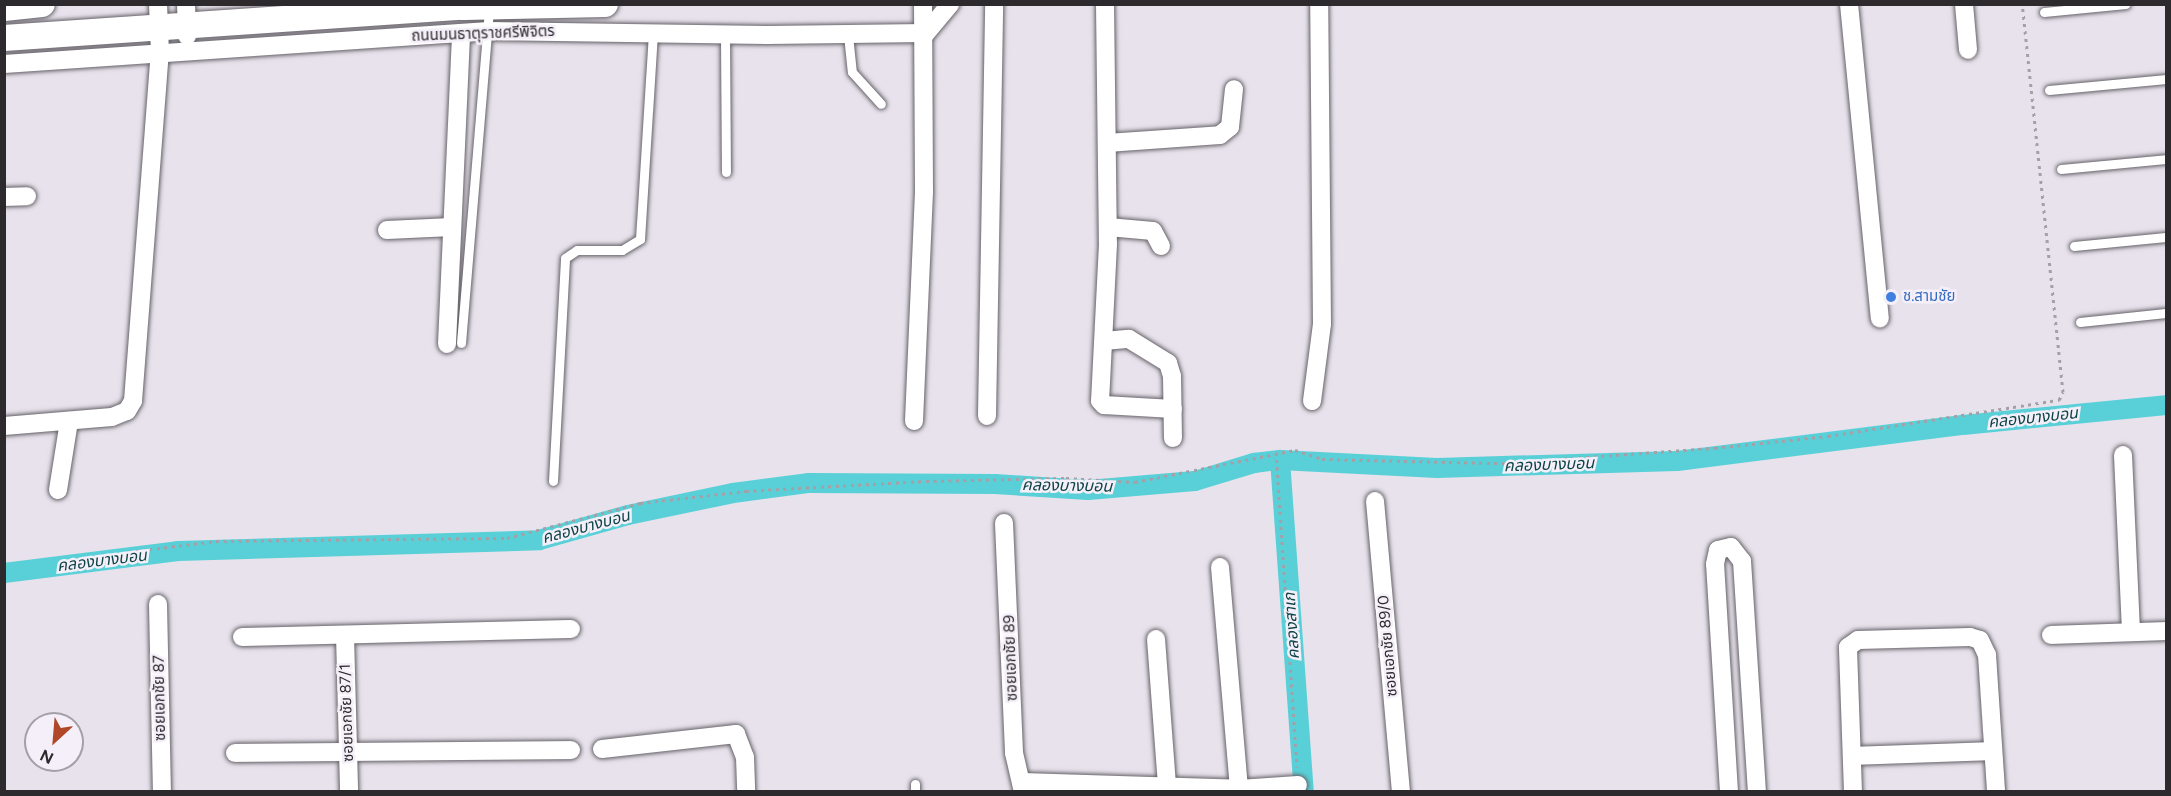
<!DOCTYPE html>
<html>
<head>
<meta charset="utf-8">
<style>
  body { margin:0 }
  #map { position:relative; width:2171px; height:796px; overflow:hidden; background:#e7e2eb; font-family:Figtree,"Noto Sans Thai",sans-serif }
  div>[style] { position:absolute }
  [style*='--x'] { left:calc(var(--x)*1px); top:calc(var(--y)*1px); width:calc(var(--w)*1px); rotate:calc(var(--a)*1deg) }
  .canal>* { height:20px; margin:-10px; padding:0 10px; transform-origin:10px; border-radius:10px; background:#59d0d7 }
  .path>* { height:3px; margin-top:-1.5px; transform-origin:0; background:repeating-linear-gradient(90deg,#a4a0a7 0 3px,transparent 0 7.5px) }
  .roads { filter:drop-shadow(0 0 2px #666269) drop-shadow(0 0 2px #666269) }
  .lane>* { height:9px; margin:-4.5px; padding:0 4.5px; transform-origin:4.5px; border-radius:4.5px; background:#fff }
  .street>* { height:18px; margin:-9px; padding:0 9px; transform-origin:9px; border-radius:9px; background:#fff }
  .secondary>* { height:26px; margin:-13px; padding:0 13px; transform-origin:13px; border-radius:13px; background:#fff }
  .dots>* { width:16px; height:16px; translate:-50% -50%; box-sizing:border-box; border:3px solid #f4eff8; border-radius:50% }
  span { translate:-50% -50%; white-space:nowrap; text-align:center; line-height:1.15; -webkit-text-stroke:5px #f4eff8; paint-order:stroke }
  .street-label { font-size:15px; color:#2c2a2d }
  .shop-label { font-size:15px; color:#366cbe }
  .left { translate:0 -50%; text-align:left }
  .water-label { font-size:16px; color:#0c4447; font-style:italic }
  .frame { position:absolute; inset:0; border:6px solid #2c2a2d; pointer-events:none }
  .north { position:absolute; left:24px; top:712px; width:60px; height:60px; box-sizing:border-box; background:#f4eff8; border:2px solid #a4a0a7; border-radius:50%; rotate:206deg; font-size:16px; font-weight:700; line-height:24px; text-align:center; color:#2c2a2d }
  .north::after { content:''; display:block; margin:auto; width:21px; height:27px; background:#af4728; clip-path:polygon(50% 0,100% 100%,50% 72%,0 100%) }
</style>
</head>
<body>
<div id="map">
  <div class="canal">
    <i style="--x:1280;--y:460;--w:333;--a:85.9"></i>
    <i style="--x:4;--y:573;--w:175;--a:-7.2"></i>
    <i style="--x:178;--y:551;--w:361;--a:-1.7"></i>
    <i style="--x:539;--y:540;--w:92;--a:-15.7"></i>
    <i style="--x:628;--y:515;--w:107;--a:-11.8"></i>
    <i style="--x:733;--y:493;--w:77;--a:-7.5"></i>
    <i style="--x:809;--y:483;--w:186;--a:0.3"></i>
    <i style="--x:995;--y:484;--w:93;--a:3.7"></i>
    <i style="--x:1088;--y:490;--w:107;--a:-4.8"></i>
    <i style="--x:1195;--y:481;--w:62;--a:-17"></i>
    <i style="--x:1254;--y:463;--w:26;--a:-7"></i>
    <i style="--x:1280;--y:460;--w:157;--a:2.9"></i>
    <i style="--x:1437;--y:468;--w:240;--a:-1.7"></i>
    <i style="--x:1677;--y:461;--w:288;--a:-7.2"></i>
    <i style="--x:1963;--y:425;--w:204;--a:-5.6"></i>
  </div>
  <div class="path">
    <i style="--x:1276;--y:452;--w:316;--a:86.2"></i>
    <i style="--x:127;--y:552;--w:90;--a:-7"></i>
    <i style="--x:216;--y:541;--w:291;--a:-0.6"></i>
    <i style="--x:507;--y:538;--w:138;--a:-14.7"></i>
    <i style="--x:640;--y:503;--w:107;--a:-6.5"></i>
    <i style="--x:746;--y:491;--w:180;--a:-3.2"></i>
    <i style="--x:926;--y:481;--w:140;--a:-1.2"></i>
    <i style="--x:1066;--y:478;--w:69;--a:3.3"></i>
    <i style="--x:1135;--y:482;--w:163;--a:-11.3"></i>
    <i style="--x:1295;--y:450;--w:28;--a:18"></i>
    <i style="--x:1322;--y:459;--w:182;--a:1.3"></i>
    <i style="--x:1504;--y:463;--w:212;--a:-4.1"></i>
    <i style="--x:1715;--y:448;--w:114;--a:-6.1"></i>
    <i style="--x:1828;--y:436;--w:234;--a:-8.9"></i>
    <i style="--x:2059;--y:400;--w:9;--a:-63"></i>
    <i style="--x:2063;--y:392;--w:390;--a:-96"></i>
  </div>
  <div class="roads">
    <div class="lane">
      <i style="--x:2044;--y:12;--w:82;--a:-5.6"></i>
      <i style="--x:725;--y:35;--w:137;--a:89.6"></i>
      <i style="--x:848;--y:35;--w:37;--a:84"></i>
      <i style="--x:852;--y:72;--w:43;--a:47.8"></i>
      <i style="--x:2049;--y:90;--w:118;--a:-5.4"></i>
      <i style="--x:2061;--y:169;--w:105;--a:-5.4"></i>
      <i style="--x:2074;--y:246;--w:92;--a:-5.6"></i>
      <i style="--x:2080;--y:322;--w:86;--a:-6"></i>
      <i style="--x:461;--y:343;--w:336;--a:-85.2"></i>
      <i style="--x:553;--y:481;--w:223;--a:-86.9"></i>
      <i style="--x:565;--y:258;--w:14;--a:-34"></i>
      <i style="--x:577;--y:250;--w:45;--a:0"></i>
      <i style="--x:622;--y:250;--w:21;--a:-31"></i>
      <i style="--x:640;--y:239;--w:206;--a:-86.4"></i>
      <i style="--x:915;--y:784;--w:8;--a:90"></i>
    </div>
    <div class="street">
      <i style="--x:186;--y:4;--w:32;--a:88"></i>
      <i style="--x:1105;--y:4;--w:240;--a:89.3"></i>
      <i style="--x:1108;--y:244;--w:157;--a:92.9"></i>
      <i style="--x:1100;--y:401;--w:6;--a:45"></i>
      <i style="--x:1104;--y:405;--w:69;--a:3.3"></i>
      <i style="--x:1849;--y:4;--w:316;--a:84.4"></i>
      <i style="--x:1964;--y:4;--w:46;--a:85"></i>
      <i style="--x:4;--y:64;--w:486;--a:-3.9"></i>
      <i style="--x:489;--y:31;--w:278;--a:0.8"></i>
      <i style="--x:767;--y:35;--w:159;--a:-0.7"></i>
      <i style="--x:926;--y:33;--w:38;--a:-50"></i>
      <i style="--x:1107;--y:143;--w:113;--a:-4"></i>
      <i style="--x:1220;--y:135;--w:13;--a:-39"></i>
      <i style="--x:1230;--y:127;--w:38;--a:-84"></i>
      <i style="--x:4;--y:197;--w:23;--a:-2"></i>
      <i style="--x:1108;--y:227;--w:45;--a:5.1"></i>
      <i style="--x:1153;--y:231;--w:17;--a:62"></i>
      <i style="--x:387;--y:230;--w:65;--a:-2.6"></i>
      <i style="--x:1104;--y:341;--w:25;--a:-5"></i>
      <i style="--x:1129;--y:339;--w:46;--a:31.6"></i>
      <i style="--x:1168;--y:363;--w:14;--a:73"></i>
      <i style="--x:1172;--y:376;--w:62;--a:89.1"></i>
      <i style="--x:447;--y:344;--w:310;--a:-87.4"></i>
      <i style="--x:1312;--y:401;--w:78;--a:-82.6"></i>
      <i style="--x:1322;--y:324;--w:320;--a:-90.5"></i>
      <i style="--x:987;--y:416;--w:412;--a:-89"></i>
      <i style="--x:914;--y:421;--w:230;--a:-87.5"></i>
      <i style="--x:924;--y:191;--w:187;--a:-90.3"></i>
      <i style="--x:4;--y:426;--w:108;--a:-4.8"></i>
      <i style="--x:112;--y:417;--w:16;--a:-22"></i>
      <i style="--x:127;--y:411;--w:12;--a:-59"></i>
      <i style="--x:133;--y:401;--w:349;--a:-85.6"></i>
      <i style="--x:160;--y:53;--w:49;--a:-92.3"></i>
      <i style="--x:2123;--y:455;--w:177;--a:87.4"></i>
      <i style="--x:58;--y:490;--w:70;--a:-80.9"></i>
      <i style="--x:1375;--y:501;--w:292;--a:84.9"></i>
      <i style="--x:1004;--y:523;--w:230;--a:87.5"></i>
      <i style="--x:1014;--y:753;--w:40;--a:77"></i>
      <i style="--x:1220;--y:567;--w:223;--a:85.1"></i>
      <i style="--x:158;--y:604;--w:188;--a:88.8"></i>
      <i style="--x:345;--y:635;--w:157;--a:88.5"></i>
      <i style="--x:2051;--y:635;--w:115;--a:-2"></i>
      <i style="--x:242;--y:637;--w:329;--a:-1.4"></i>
      <i style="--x:1156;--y:639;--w:148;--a:85.7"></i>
      <i style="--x:602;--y:749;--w:135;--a:-6.4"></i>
      <i style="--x:736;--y:734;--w:25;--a:69"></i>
      <i style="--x:745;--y:757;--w:35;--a:88"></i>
      <i style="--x:235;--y:753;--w:336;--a:-0.5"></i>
      <i style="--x:1852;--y:756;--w:141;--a:-2"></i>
      <i style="--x:1022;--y:782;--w:217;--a:1.8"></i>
      <i style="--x:1239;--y:789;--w:59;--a:-3.9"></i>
      <i style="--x:1729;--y:792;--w:228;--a:-93.5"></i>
      <i style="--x:1715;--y:564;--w:14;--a:-78"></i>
      <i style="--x:1718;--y:550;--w:13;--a:-13"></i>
      <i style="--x:1731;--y:547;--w:18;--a:52"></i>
      <i style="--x:1742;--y:561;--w:231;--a:86.3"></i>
      <i style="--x:1853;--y:792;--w:145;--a:-92"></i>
      <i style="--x:1848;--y:647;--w:12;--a:-35"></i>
      <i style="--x:1858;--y:640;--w:112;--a:-1.5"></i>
      <i style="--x:1970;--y:637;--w:10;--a:17"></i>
      <i style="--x:1980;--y:640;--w:17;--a:65"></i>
      <i style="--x:1987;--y:655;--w:137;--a:86.2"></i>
    </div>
    <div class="secondary">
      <i style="--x:4;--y:8;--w:38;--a:-6"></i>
      <i style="--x:4;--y:38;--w:461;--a:-3.9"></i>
      <i style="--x:464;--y:7;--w:141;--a:-1.2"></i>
    </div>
  </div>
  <div class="dots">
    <i style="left:1891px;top:297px;background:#3f7fe0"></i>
  </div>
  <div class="street-label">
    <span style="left:483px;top:34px;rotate:-2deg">ถนนมนธาตุราชศรีพิจิตร</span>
    <span style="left:1388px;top:646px;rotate:-95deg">ซอยเอกชัย 89/0</span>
    <span style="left:1011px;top:658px;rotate:-92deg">ซอยเอกชัย 89</span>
    <span style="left:160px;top:698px;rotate:-91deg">ซอยเอกชัย 87</span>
    <span style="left:347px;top:713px;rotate:-92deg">ซอยเอกชัย 87/1</span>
  </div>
  <div class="shop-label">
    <span class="left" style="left:1903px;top:297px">ช.สามชัย</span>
  </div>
  <div class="water-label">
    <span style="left:2033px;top:418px;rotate:-6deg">คลองบางบอน</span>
    <span style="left:1549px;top:465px;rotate:-2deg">คลองบางบอน</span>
    <span style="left:1067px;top:486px;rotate:1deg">คลองบางบอน</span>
    <span style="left:586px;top:527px;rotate:-15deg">คลองบางบอน</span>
    <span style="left:102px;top:561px;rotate:-7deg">คลองบางบอน</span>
    <span style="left:1292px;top:626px;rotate:-94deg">คลองสาเก</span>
  </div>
  <div class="frame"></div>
  <div class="north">N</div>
</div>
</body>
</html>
